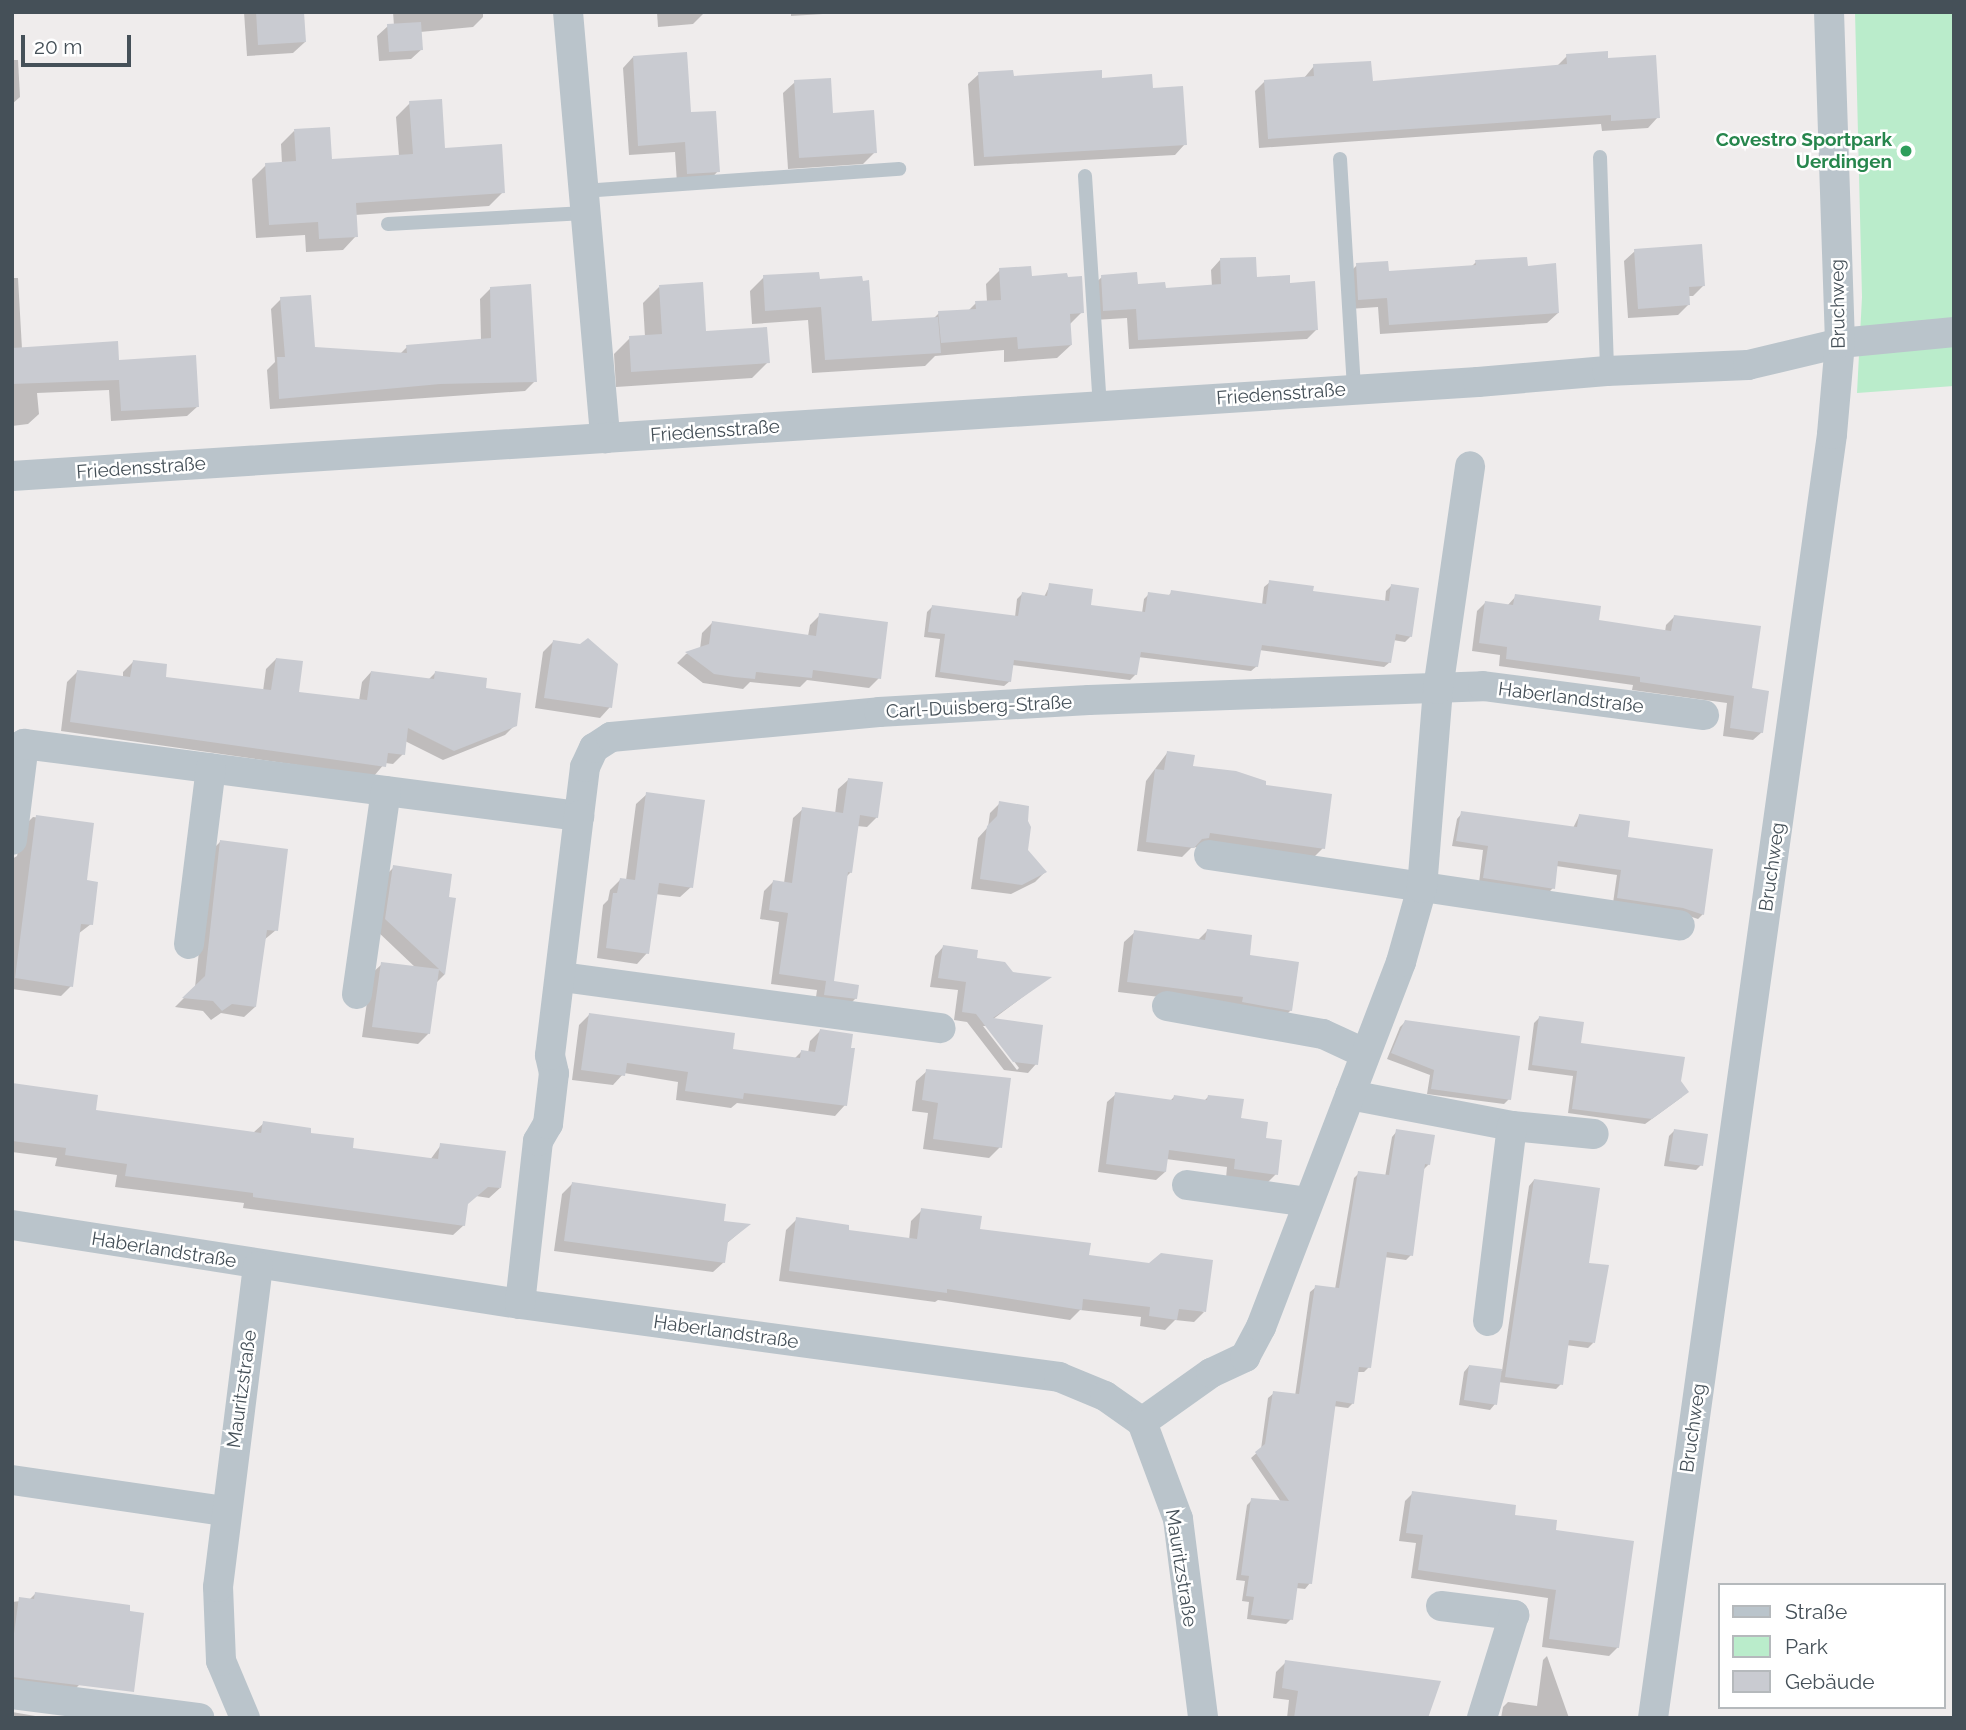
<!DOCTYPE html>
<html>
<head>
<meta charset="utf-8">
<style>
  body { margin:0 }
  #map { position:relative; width:1966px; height:1730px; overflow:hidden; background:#efecec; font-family:Raleway,sans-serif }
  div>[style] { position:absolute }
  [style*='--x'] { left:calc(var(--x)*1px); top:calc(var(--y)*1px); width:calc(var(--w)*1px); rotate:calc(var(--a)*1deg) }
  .green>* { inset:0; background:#baeccb }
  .shadow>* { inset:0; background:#0003 }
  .building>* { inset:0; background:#c9cbd1 }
  .lane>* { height:14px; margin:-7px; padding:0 7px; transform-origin:7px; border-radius:7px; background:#bac4cb }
  .street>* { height:30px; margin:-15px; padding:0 15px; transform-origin:15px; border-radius:15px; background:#bac4cb }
  .dots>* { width:19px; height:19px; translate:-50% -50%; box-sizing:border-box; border:4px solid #fff; border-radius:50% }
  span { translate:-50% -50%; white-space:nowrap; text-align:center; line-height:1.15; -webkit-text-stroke:5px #fff; paint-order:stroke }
  .leisure-label { font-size:19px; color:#27864d; font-weight:700 }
  .right { translate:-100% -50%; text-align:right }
  .street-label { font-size:19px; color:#455058 }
  .frame { position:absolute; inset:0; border:14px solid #455058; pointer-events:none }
  .legend { position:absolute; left:1718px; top:1583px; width:228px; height:126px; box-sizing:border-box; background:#fff; border:2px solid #b5b9bc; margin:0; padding:9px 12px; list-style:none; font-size:21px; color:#455058 }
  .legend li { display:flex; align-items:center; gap:14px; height:35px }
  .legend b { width:35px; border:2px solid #b5b9bc }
  .scale { position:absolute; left:21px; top:35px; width:110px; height:32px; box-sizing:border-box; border:4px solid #455058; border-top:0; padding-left:9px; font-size:21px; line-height:24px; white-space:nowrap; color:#455058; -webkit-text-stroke:5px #fff; paint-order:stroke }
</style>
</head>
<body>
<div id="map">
  <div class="green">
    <i style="clip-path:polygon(1855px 12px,1954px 12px,1954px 386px,1857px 393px,1862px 297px)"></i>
  </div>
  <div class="shadow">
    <i style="clip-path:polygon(244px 12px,303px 12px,305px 42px,293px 53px,247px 56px)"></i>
    <i style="clip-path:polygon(393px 12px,483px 12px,483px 17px,473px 27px,420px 32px,422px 49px,411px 59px,379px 61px,377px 36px,388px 26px,394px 26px)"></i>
    <i style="clip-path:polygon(657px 12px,703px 12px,703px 14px,693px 24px,658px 27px)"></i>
    <i style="clip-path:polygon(791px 12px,855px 12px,791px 16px)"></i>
    <i style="clip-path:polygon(1567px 56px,1606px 60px,1658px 117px,1648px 128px,1602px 131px,1601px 124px,1259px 148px,1255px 91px,1265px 81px,1304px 78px,1314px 66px,1371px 83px,1556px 67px)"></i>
    <i style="clip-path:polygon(633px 57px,689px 114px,718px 171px,708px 182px,677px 184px,675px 152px,629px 155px,623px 68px)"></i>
    <i style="clip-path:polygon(12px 60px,18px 60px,20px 97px,12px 104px)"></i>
    <i style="clip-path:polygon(979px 74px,1012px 78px,1101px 80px,1151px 90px,1185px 144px,1175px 155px,974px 166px,968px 84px)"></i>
    <i style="clip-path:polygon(795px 82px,875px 152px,863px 164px,788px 169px,783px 93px)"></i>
    <i style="clip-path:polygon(410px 103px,443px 150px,503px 192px,489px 206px,355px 215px,356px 236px,343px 250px,306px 252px,305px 235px,256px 238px,252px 179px,266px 165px,282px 164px,281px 144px,294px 131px,330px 161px,399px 156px,396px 117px)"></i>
    <i style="clip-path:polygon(1635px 251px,1703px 286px,1693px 296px,1688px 296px,1689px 304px,1678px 315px,1628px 318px,1624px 261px)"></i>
    <i style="clip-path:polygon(1220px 260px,1256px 279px,1289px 285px,1317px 329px,1307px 339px,1129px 349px,1127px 318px,1094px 320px,1092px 286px,1102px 277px,1164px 289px,1212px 287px,1211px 270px)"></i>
    <i style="clip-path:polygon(1476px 262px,1526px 268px,1558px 313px,1547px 323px,1380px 334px,1378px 307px,1349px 309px,1347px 275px,1357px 265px,1387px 273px,1471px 267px)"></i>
    <i style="clip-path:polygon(1000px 270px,1030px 277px,1066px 279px,1082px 312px,1069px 325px,1071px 345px,1057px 358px,1004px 362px,1004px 350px,935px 356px,925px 366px,812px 373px,808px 320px,752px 324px,750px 291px,764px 277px,818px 281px,870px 323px,933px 319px,939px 313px,968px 311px,976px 303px,987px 302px,986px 284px)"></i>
    <i style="clip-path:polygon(12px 278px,18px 278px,22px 349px,118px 362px,198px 406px,187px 416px,111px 421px,109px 390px,37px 393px,39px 414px,28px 424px,12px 426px)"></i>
    <i style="clip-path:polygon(659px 287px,704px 333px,768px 362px,752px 378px,616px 387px,614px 354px,630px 338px,645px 337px,643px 303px)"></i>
    <i style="clip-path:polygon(491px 288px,535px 381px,525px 391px,270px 409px,267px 370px,275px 362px,271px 309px,281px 299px,313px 348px,399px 355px,407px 347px,481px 340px,480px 299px)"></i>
    <i style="clip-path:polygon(1270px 582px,1311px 592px,1385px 602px,1386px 591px,1392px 585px,1411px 636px,1405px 642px,1393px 640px,1390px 662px,1384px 667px,1259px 650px,1257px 666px,1251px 671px,1138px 657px,1136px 674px,1130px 680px,1012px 665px,1010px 681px,1004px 686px,935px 677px,940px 639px,924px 637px,927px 612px,933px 606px,1015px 617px,1017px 599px,1022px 594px,1044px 597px,1050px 585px,1089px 607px,1142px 613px,1144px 599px,1149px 594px,1167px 597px,1172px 592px,1262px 605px,1264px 587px)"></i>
    <i style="clip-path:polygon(1516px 596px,1597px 622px,1665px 632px,1666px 625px,1674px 617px,1750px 690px,1762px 732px,1753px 740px,1723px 736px,1727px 703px,1632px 690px,1633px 685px,1499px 666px,1500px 655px,1472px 651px,1477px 611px,1485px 603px,1507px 606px)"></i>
    <i style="clip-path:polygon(820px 615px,879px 678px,869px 688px,807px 680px,800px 687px,750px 682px,743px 689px,703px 683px,677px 663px,686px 654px,700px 649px,702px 633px,712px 623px,808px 636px,810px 625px)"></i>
    <i style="clip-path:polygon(553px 642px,610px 707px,600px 718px,535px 708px,543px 652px)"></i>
    <i style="clip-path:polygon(276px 659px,298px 693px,359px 701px,362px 682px,371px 672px,428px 680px,435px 673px,484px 689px,515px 725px,505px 735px,443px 760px,405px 741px,403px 754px,393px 764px,385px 763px,374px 776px,61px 731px,67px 682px,77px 672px,123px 678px,123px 672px,133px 662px,164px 678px,263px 691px,266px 669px)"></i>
    <i style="clip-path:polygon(1167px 753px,1191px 767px,1264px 787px,1323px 848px,1313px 858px,1197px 847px,1191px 848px,1182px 857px,1137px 851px,1146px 781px)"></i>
    <i style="clip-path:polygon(848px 780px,877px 817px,867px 827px,857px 826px,851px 872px,846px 877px,833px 983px,856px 998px,846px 1008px,815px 1004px,817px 990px,771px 984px,779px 922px,760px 919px,764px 891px,773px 882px,784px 883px,793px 818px,803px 809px,835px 814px,838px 789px)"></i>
    <i style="clip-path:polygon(647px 794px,691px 887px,680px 897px,655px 894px,647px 953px,637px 964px,597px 958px,603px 905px,608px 900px,610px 890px,620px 880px,626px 880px,636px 804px)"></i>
    <i style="clip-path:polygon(1000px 803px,1026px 850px,1045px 872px,1035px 882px,1011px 894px,971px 889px,978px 838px,988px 827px,990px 813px)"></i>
    <i style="clip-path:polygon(1462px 813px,1573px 828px,1579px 816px,1626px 838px,1703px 914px,1698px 919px,1677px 912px,1613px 903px,1617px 875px,1556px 866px,1553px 888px,1548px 893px,1479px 883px,1483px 850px,1452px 846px,1457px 819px)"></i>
    <i style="clip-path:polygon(33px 817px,92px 824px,85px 882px,91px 924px,78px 934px,71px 986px,61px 996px,12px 989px,12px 859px,17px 856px,23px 827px)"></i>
    <i style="clip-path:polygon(220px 842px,276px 930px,264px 940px,255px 1007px,244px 1017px,221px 1013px,211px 1020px,203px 1011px,175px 1007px,195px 987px,210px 852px)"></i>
    <i style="clip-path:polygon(394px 867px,447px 899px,454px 900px,444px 975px,436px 983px,429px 1033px,418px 1044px,362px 1037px,371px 974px,382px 964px,416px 968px,376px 930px,383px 878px)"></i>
    <i style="clip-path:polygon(1207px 931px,1248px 957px,1291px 1010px,1281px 1020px,1234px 1006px,1118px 992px,1124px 942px,1135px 932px,1197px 941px)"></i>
    <i style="clip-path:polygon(evenodd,943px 947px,1012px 973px,1048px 978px,992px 1020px,1036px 1064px,1028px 1073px,1004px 1070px,967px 1022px,954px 1020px,958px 990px,930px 987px,935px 956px,943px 947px,983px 1026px,988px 1026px,1019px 1068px,1017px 1070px,983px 1026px)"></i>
    <i style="clip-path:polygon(589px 1015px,731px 1050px,794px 1059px,801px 1052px,808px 1053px,810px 1041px,820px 1031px,845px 1105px,835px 1116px,737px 1103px,731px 1108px,676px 1100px,678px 1082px,624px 1073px,613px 1085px,572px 1080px,579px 1025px)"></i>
    <i style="clip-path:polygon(1539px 1018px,1579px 1045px,1680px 1081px,1682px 1097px,1645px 1124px,1568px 1113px,1573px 1076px,1528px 1070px,1534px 1023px)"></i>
    <i style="clip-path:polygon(1405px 1022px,1509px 1099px,1504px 1104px,1427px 1094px,1430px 1075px,1387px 1059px,1400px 1027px)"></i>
    <i style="clip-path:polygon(927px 1071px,1000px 1147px,989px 1158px,923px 1149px,928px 1113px,912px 1111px,916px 1081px)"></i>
    <i style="clip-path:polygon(12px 1085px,94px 1112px,253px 1133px,264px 1123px,351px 1150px,430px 1160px,441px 1145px,500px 1188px,489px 1198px,476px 1196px,466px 1205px,464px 1225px,453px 1235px,243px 1208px,244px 1203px,115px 1187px,117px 1175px,55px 1166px,57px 1158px,12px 1152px)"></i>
    <i style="clip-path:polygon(1116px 1094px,1170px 1101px,1174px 1097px,1204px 1101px,1208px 1097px,1264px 1139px,1276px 1174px,1267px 1183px,1226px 1178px,1227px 1167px,1166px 1159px,1165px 1172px,1156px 1180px,1098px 1172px,1107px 1102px)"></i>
    <i style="clip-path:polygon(1397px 1131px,1429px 1164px,1423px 1170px,1411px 1255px,1406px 1260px,1384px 1257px,1369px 1367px,1364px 1372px,1357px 1372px,1353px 1403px,1348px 1408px,1333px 1406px,1310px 1583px,1305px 1589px,1296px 1588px,1291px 1619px,1286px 1624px,1247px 1619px,1249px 1602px,1242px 1601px,1245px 1581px,1236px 1580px,1247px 1505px,1252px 1500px,1281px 1502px,1251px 1458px,1261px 1449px,1268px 1398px,1274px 1393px,1295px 1396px,1310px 1292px,1316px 1287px,1335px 1289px,1354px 1178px,1359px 1173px,1385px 1177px,1392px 1137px)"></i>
    <i style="clip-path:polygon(1674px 1131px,1701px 1165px,1696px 1170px,1664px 1166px,1669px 1136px)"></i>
    <i style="clip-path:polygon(1534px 1180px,1587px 1265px,1593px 1343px,1588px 1348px,1566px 1345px,1561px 1384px,1556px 1389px,1498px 1382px,1495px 1404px,1490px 1410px,1459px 1405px,1464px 1372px,1469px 1366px,1502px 1371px,1529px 1186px)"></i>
    <i style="clip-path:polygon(572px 1184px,722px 1223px,747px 1226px,726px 1244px,724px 1262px,713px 1272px,554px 1251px,562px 1194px)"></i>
    <i style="clip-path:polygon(922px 1210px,978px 1230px,1087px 1256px,1204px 1312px,1194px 1322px,1175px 1320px,1165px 1330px,1140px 1326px,1141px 1317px,1080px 1310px,1070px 1320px,938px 1300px,935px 1302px,779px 1281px,786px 1230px,797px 1219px,847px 1232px,909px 1240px,911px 1221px)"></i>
    <i style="clip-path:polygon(1413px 1493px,1513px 1516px,1554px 1532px,1618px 1647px,1609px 1656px,1542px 1647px,1548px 1598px,1411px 1578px,1416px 1543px,1399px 1541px,1405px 1501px)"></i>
    <i style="clip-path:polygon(36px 1593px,81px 1683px,75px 1689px,12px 1689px,12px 1602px,29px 1600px)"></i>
    <i style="clip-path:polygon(1547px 1656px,1569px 1718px,1501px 1718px,1503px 1707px,1508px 1702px,1537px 1706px,1543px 1660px)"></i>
    <i style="clip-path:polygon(1286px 1662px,1426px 1718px,1287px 1718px,1289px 1700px,1273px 1698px,1276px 1672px)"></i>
    <i style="clip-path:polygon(12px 1712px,47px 1718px,12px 1718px)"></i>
  </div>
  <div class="building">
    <i style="clip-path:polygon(256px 12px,304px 12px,306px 42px,258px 45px)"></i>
    <i style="clip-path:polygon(421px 22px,423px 50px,389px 52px,387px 24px)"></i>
    <i style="clip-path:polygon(1608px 51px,1608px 58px,1656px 55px,1660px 118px,1611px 121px,1611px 115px,1268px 139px,1264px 80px,1314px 76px,1313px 64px,1371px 61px,1373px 81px,1567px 64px,1566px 54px)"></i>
    <i style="clip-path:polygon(687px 52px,691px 112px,716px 111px,720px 172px,687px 174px,685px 142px,638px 146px,633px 56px)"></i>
    <i style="clip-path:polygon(1013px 70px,1014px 76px,1102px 70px,1102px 78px,1152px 74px,1153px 88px,1183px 86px,1187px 145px,984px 157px,978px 72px)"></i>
    <i style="clip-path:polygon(831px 78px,833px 113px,874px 110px,877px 153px,799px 158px,794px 80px)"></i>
    <i style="clip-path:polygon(442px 99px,445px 148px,502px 144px,505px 193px,356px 203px,358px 237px,319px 239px,318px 222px,269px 225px,265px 163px,296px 161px,294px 129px,330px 127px,332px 159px,413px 154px,409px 101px)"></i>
    <i style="clip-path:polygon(1702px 244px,1705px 286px,1689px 287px,1690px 305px,1638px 309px,1634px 249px)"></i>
    <i style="clip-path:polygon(1256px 257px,1257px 277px,1290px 275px,1290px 283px,1315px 281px,1318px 330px,1138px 340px,1136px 309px,1103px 311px,1101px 275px,1137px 272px,1138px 284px,1165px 282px,1166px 288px,1221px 284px,1220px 258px)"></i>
    <i style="clip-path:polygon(1527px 257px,1528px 266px,1556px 263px,1559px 313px,1389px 325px,1387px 298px,1358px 300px,1356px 263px,1388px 261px,1389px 271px,1476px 265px,1475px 260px)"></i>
    <i style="clip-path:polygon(1031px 266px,1032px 276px,1067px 273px,1068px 277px,1082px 276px,1084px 313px,1070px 314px,1072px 345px,1018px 349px,1017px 337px,941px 343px,938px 311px,976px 309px,975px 301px,1001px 300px,999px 268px)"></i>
    <i style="clip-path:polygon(819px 272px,820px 279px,862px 276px,863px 281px,869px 280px,872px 321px,938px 317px,941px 353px,825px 360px,821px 307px,765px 311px,763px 275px)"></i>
    <i style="clip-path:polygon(703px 282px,706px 331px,767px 327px,770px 363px,631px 372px,629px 336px,662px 334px,659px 285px)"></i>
    <i style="clip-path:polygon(531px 284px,537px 382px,440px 384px,279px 399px,277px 357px,285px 357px,280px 297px,311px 295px,315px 347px,407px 353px,406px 345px,491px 338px,490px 287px)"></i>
    <i style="clip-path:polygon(118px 341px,119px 360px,196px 355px,199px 407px,121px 411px,119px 380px,12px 384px,12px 348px)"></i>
    <i style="clip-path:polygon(1269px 580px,1314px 586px,1313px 591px,1389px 601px,1391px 584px,1419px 588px,1412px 637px,1396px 634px,1391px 663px,1262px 645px,1258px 667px,1141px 652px,1137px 675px,1014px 660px,1011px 682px,940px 672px,945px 634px,928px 632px,932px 605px,1018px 616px,1022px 592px,1047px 596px,1049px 583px,1093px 589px,1091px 605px,1145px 612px,1148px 592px,1170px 595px,1171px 590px,1266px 604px)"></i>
    <i style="clip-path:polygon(1515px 594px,1601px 606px,1599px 620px,1671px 631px,1674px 615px,1761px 626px,1752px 688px,1769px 691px,1763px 733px,1730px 728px,1734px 696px,1640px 682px,1640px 677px,1506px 659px,1507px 647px,1479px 643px,1485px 601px,1513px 605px)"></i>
    <i style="clip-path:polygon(819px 613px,888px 622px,881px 679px,813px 670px,812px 678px,756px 672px,755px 679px,734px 677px,714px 674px,685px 652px,709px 644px,712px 621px,816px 636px)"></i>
    <i style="clip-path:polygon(588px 638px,618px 664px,612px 708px,544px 698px,553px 640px,580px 644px)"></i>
    <i style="clip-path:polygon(276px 658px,303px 661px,299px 692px,367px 700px,371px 671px,434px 679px,435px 671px,487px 678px,486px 688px,521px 693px,517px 726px,454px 751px,408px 728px,405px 755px,388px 753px,386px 767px,70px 722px,77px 670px,130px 677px,133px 660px,167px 664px,166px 677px,271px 690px)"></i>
    <i style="clip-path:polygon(1167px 751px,1195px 755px,1193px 766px,1236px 771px,1266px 781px,1266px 785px,1332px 794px,1325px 849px,1210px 833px,1209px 838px,1202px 839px,1194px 848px,1146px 842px,1155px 769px,1164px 770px)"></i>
    <i style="clip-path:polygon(848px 778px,883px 782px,878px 818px,860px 815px,852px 873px,848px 872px,834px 981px,859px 985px,857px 999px,824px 995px,826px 981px,779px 974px,788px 913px,769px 910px,773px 880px,792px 883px,802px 807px,843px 813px)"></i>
    <i style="clip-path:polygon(646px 792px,705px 800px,693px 888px,659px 883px,649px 954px,606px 948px,613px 893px,617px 893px,620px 878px,635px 880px)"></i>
    <i style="clip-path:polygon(999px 801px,1029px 806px,1028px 821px,1031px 827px,1028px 850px,1047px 872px,1022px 885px,980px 879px,987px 826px,997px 816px)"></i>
    <i style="clip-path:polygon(1461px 811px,1577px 827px,1579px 814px,1630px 821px,1628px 837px,1713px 849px,1704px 915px,1683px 908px,1617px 898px,1621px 870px,1558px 861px,1555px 889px,1483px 878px,1488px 846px,1456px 841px)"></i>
    <i style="clip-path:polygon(36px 815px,94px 823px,87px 880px,98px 882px,93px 925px,81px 924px,73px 987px,15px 978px)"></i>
    <i style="clip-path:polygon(220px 840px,288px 849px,278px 931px,267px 930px,256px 1007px,232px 1004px,222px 1011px,213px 1001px,182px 998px,205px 976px)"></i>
    <i style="clip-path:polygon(393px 865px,452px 874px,449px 897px,456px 898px,445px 975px,439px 970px,430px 1034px,372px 1027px,381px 962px,439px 969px,385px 919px)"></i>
    <i style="clip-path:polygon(1207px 929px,1252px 935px,1250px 955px,1299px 962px,1292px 1011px,1242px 1002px,1243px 997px,1127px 982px,1134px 930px,1205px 940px)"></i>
    <i style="clip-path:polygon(943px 945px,978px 950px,977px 958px,1005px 962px,1013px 972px,1052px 977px,993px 1018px,1043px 1025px,1038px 1065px,1013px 1062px,976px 1014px,962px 1012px,966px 982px,938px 978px)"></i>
    <i style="clip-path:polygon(589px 1013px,735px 1033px,733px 1049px,800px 1058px,801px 1050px,815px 1052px,820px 1029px,853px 1034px,851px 1048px,855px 1048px,847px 1106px,744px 1093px,743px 1099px,685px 1091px,688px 1072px,627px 1063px,625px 1076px,581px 1070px)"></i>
    <i style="clip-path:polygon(1539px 1016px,1584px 1022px,1581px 1043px,1685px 1057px,1681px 1081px,1689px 1092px,1652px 1119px,1572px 1109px,1577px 1071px,1532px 1065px)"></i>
    <i style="clip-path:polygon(1405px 1020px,1520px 1036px,1511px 1100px,1431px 1089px,1434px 1070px,1391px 1053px)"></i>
    <i style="clip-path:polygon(926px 1069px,1011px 1078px,1002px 1148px,933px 1139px,938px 1103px,922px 1100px)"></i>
    <i style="clip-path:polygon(12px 1083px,98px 1095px,96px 1110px,261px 1133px,263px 1121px,311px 1128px,311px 1133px,354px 1138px,353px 1148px,438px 1159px,440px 1143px,506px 1151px,501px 1188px,488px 1187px,468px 1204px,465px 1226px,253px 1197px,253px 1193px,125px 1176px,127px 1164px,65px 1155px,66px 1148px,12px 1141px)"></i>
    <i style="clip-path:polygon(1115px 1092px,1173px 1100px,1174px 1095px,1207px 1100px,1208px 1095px,1244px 1099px,1241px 1118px,1268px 1122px,1266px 1138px,1282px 1140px,1278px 1175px,1234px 1169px,1235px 1159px,1169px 1150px,1166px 1172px,1106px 1164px)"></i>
    <i style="clip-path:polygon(1396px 1129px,1435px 1135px,1430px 1165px,1425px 1164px,1413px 1256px,1387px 1252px,1371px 1368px,1359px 1367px,1354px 1404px,1336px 1401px,1312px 1584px,1298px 1583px,1293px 1620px,1251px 1615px,1254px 1597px,1246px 1596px,1249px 1576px,1241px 1575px,1251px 1498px,1289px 1501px,1255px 1452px,1265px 1444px,1273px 1391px,1299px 1394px,1315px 1285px,1339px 1288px,1358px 1171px,1389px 1175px)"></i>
    <i style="clip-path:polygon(1674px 1129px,1708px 1134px,1703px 1166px,1669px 1161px)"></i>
    <i style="clip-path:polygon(1534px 1179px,1600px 1188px,1589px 1263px,1609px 1265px,1595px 1343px,1569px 1340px,1563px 1385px,1505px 1377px)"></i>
    <i style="clip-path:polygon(572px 1182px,726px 1204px,724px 1221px,751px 1224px,728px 1242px,725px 1263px,564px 1241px)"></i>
    <i style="clip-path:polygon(921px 1208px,982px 1216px,980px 1229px,1091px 1243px,1089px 1255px,1149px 1263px,1161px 1253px,1213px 1260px,1206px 1312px,1179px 1309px,1177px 1320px,1149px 1316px,1150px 1307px,1083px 1299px,1082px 1310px,947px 1289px,947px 1293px,789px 1271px,796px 1217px,849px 1225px,849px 1230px,917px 1239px)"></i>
    <i style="clip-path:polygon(1469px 1365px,1502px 1369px,1497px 1405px,1464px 1400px)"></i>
    <i style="clip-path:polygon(1412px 1491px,1516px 1505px,1515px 1515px,1557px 1520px,1556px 1530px,1634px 1541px,1619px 1648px,1549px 1639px,1556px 1590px,1418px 1570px,1423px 1535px,1406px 1533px)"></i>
    <i style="clip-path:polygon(35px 1592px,130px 1605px,130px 1611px,144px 1613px,134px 1692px,12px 1677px,12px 1648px,19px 1597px,34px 1599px)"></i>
    <i style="clip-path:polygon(1285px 1660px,1441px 1681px,1428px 1718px,1294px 1718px,1298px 1691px,1282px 1688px)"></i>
  </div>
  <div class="lane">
    <i style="--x:1600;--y:157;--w:214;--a:88.1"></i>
    <i style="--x:1340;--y:159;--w:230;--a:86.5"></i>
    <i style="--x:1085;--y:176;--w:230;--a:86.3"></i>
    <i style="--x:583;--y:191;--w:317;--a:-4"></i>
    <i style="--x:388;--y:224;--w:197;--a:-3.2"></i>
  </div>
  <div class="street">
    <i style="--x:568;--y:12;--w:428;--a:85"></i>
    <i style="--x:12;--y:476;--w:1469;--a:-3.67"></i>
    <i style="--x:1478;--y:382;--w:129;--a:-4.9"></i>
    <i style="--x:1607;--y:371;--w:141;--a:-2.4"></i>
    <i style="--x:1748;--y:365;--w:95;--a:-13.4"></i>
    <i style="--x:1840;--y:343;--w:115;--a:-5.5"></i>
    <i style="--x:12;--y:840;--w:97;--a:-82.9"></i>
    <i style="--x:24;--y:744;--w:560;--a:7.39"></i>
    <i style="--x:579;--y:816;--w:49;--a:-83"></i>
    <i style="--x:585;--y:767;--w:21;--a:-65"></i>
    <i style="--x:594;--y:748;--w:20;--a:-33"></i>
    <i style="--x:611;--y:737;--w:269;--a:-5.3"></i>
    <i style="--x:879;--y:712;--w:210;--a:-3.3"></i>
    <i style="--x:1089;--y:700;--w:394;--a:-2"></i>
    <i style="--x:1483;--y:686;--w:223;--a:7.5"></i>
    <i style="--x:1209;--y:855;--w:476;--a:8.5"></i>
    <i style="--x:189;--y:944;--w:177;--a:-82.9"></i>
    <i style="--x:562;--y:977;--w:382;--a:7.7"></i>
    <i style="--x:357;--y:994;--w:205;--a:-81.9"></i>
    <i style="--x:1167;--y:1006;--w:158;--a:10.2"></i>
    <i style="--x:1323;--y:1034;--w:45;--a:24.9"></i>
    <i style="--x:1350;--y:1095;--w:165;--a:10.8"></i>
    <i style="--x:1512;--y:1126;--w:82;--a:5.6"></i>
    <i style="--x:1187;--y:1185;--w:122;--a:8"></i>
    <i style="--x:12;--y:1225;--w:514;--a:8.84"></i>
    <i style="--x:520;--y:1304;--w:544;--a:7.71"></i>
    <i style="--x:1059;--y:1377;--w:50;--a:22.4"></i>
    <i style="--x:1105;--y:1396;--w:45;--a:35.1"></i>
    <i style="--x:520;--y:1304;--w:164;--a:-83.7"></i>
    <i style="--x:538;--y:1141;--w:20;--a:-60"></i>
    <i style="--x:548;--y:1124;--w:51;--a:-83.3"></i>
    <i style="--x:554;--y:1073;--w:18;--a:-103"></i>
    <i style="--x:550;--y:1055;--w:241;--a:-83.1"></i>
    <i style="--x:1488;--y:1321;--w:196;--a:-83"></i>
    <i style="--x:1142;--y:1422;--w:85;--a:-35.4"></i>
    <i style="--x:1211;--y:1373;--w:38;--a:-25"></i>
    <i style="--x:1245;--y:1357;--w:34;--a:-62"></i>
    <i style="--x:1261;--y:1327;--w:391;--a:-69"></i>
    <i style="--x:1401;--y:962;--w:77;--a:-74.2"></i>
    <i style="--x:1422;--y:888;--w:200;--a:-85.4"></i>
    <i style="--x:1438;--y:689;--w:225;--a:-81.8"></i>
    <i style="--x:1142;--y:1422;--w:103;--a:69.6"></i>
    <i style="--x:1178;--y:1519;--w:201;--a:82.8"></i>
    <i style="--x:12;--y:1480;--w:215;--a:8.3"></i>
    <i style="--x:1441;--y:1606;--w:74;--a:7"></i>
    <i style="--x:1514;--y:1615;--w:108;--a:107.3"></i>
    <i style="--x:12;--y:1694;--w:189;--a:7.3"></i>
    <i style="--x:245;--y:1718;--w:62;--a:-112.8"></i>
    <i style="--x:221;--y:1661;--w:74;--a:-92.3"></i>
    <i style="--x:218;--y:1587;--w:323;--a:-82.9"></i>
    <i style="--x:1653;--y:1718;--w:1296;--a:-82.06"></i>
    <i style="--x:1832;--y:434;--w:91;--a:-85"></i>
    <i style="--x:1840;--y:343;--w:331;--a:-91.9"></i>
  </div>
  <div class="dots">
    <i style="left:1906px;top:151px;background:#2e9e5b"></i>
  </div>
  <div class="leisure-label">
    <span class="right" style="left:1892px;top:151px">Covestro Sportpark<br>Uerdingen</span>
  </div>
  <div class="street-label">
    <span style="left:1838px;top:304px;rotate:-91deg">Bruchweg</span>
    <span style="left:1281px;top:394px;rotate:-4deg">Friedensstraße</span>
    <span style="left:715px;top:431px;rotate:-4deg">Friedensstraße</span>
    <span style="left:141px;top:468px;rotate:-4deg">Friedensstraße</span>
    <span style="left:1571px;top:698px;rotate:7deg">Haberlandstraße</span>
    <span style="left:979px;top:707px;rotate:-3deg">Carl-Duisberg-Straße</span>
    <span style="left:1772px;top:867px;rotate:-82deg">Bruchweg</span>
    <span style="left:164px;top:1250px;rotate:9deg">Haberlandstraße</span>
    <span style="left:726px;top:1332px;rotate:8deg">Haberlandstraße</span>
    <span style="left:242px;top:1389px;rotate:-82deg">Mauritzstraße</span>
    <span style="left:1693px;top:1428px;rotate:-82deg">Bruchweg</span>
    <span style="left:1181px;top:1568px;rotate:81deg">Mauritzstraße</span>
  </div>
  <div class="frame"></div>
  <ul class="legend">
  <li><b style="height:9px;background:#bac4cb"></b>Straße</li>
  <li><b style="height:19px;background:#baeccb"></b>Park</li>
  <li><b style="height:19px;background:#c9cbd1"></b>Gebäude</li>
  </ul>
  <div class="scale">20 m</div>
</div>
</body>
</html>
